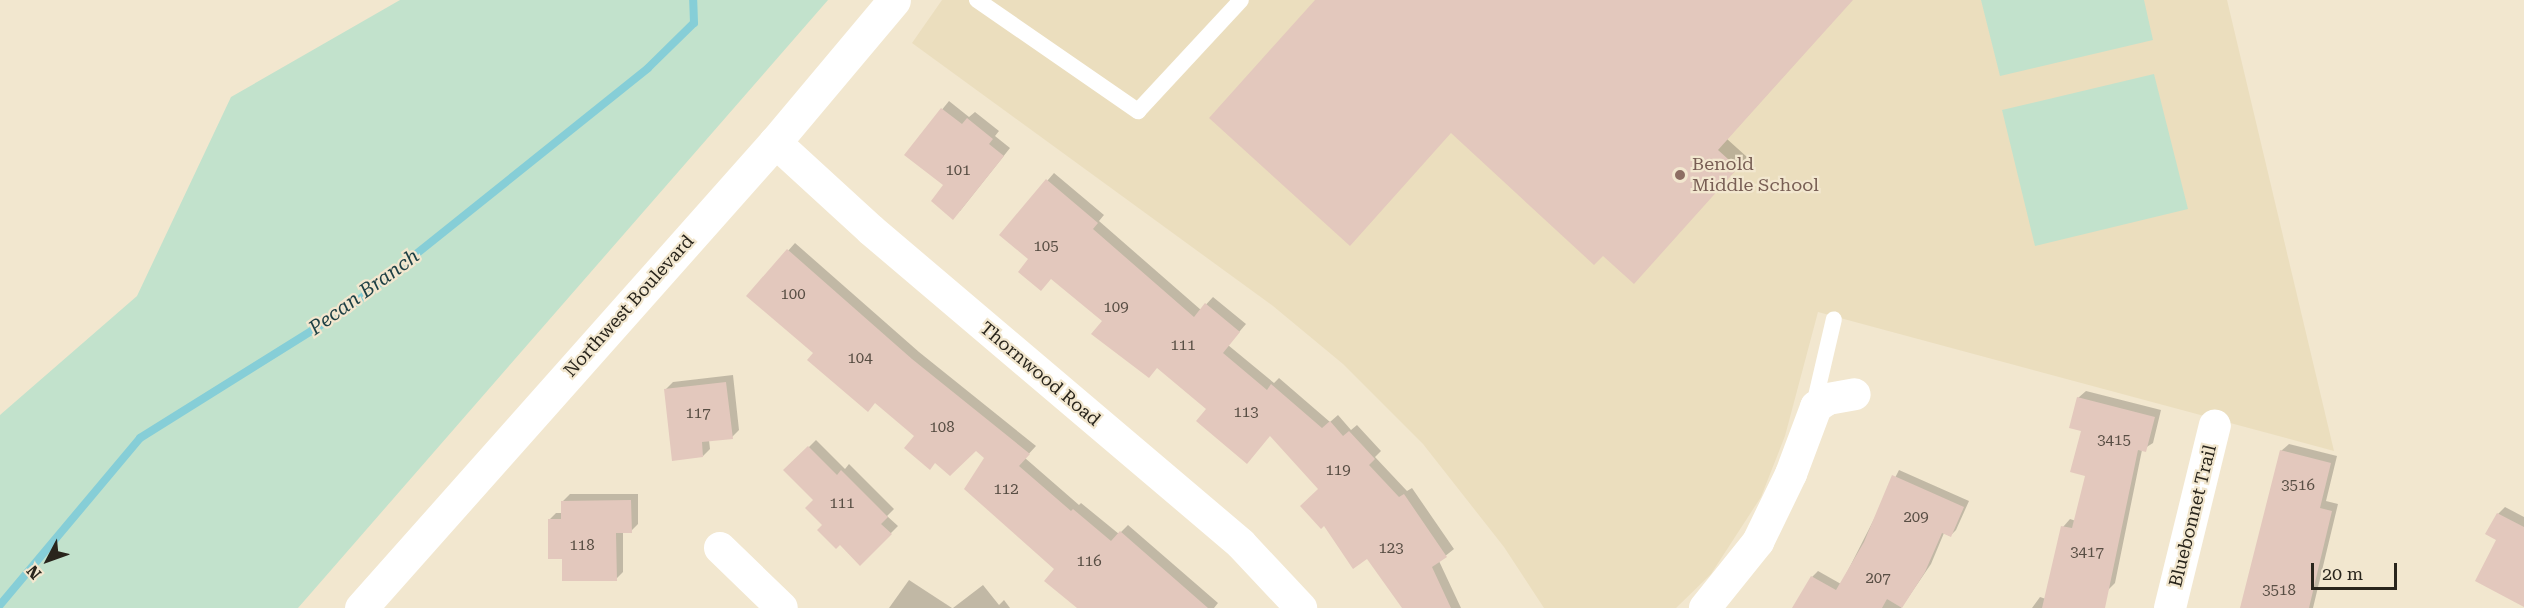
<!DOCTYPE html>
<html>
<head>
<meta charset="utf-8">
<style>
  body { margin:0 }
  #map { position:relative; width:2524px; height:608px; overflow:hidden; background:#f2e7cf; font-family:"Roboto Serif",serif }
  div>[style] { position:absolute }
  [style*='--x'] { left:calc(var(--x)*1px); top:calc(var(--y)*1px); width:calc(var(--w)*1px); rotate:calc(var(--a)*1deg) }
  .built>* { inset:0; background:#ebdebe }
  .green>* { inset:0; background:#c2e2cc }
  .shadow>* { inset:0; background:#0003 }
  .stream>* { height:8px; margin:-4px; padding:0 4px; transform-origin:4px; border-radius:4px; background:#86ced7 }
  .building>* { inset:0; background:#e3c8bd }
  .service>* { height:16px; margin:-8px; padding:0 8px; transform-origin:8px; border-radius:8px; background:#fff }
  .minor>* { height:32px; margin:-16px; padding:0 16px; transform-origin:16px; border-radius:16px; background:#fff }
  .tertiary>* { height:33px; margin:-16.5px; padding:0 16.5px; transform-origin:16.5px; border-radius:16.5px; background:#fff }
  .dots>* { width:16px; height:16px; translate:-50% -50%; box-sizing:border-box; border:3px solid #f2e7cf; border-radius:50% }
  span { translate:-50% -50%; white-space:nowrap; text-align:center; line-height:1.15; -webkit-text-stroke:4.5px #f2e7cf; paint-order:stroke }
  .number-label { font-size:15px; color:#584e44 }
  .number-label span { -webkit-text-stroke-width:0 }
  .education-label { font-size:18px; color:#785e54 }
  .left { translate:0 -50%; text-align:left }
  .street-label { font-size:18px; color:#29251c }
  .water-label { font-size:20px; color:#1c3f44; font-style:italic }
  .north { position:absolute; left:18px; top:530px; width:60px; height:60px; -webkit-text-stroke:4px #f2e7cf; paint-order:stroke; rotate:229deg; font-size:16px; font-weight:700; line-height:24px; text-align:center; color:#29251c }
  .north::after { content:''; display:block; margin:auto; width:21px; height:27px; background:#29251c; clip-path:polygon(50% 0,100% 100%,50% 72%,0 100%) }
  .scale { position:absolute; left:2311px; top:563px; width:86px; height:27px; box-sizing:border-box; border:3px solid #29251c; border-top:0; padding-left:8px; font-size:18px; line-height:21px; white-space:nowrap; color:#29251c; -webkit-text-stroke:4px #f2e7cf; paint-order:stroke }
</style>
</head>
<body>
<div id="map">
  <div class="built">
    <i style="clip-path:polygon(942px 0,2227px 0,2334px 451px,1818px 312px,1785px 436px,1761px 497px,1711px 574px,1676px 608px,1544px 608px,1504px 547px,1423px 444px,1343px 364px,1273px 306px,912px 43px)"></i>
  </div>
  <div class="green">
    <i style="clip-path:polygon(400px 0,828px 0,298px 608px,0 608px,0 415px,137px 296px,231px 97px)"></i>
    <i style="clip-path:polygon(1981px 0,2144px 0,2153px 40px,2000px 76px)"></i>
    <i style="clip-path:polygon(2154px 74px,2188px 209px,2035px 246px,2002px 110px)"></i>
  </div>
  <div class="shadow">
    <i style="clip-path:polygon(1317px 0,1852px 0,1727px 139px,1747px 157px,1644px 271px)"></i>
    <i style="clip-path:polygon(949px 101px,969px 117px,975px 112px,999px 131px,995px 136px,1010px 148px,960px 211px,945px 185px,906px 154px)"></i>
    <i style="clip-path:polygon(1054px 173px,1104px 215px,1099px 221px,1201px 310px,1213px 297px,1246px 324px,1228px 345px,1274px 383px,1279px 378px,1330px 422px,1338px 415px,1351px 430px,1357px 425px,1381px 451px,1375px 457px,1407px 491px,1412px 488px,1454px 549px,1439px 561px,1461px 608px,1404px 608px,1320px 489px,1271px 434px,1208px 409px,1001px 234px)"></i>
    <i style="clip-path:polygon(795px 243px,919px 352px,1036px 446px,1025px 458px,1079px 505px,1081px 503px,1119px 534px,1128px 525px,1218px 603px,1214px 608px,1080px 608px,986px 457px,976px 449px,916px 436px,748px 296px)"></i>
    <i style="clip-path:polygon(733px 375px,739px 430px,732px 437px,709px 440px,710px 449px,703px 456px,666px 389px,673px 382px)"></i>
    <i style="clip-path:polygon(2086px 391px,2161px 410px,2153px 443px,2142px 450px,2115px 583px,2090px 608px,2023px 608px,2032px 608px,2040px 597px,2046px 599px,2063px 527px,2070px 519px,2076px 521px,2087px 475px,2078px 398px)"></i>
    <i style="clip-path:polygon(816px 440px,845px 469px,849px 464px,894px 509px,887px 516px,898px 526px,860px 564px,824px 525px,815px 500px,786px 470px)"></i>
    <i style="clip-path:polygon(2289px 444px,2337px 456px,2326px 501px,2338px 504px,2313px 608px,2245px 608px,2281px 451px)"></i>
    <i style="clip-path:polygon(1899px 470px,1969px 501px,1956px 530px,1950px 536px,1944px 533px,1931px 564px,1901px 608px,1810px 608px,1812px 577px,1818px 571px,1841px 584px)"></i>
    <i style="clip-path:polygon(570px 494px,638px 494px,638px 524px,631px 531px,623px 531px,623px 572px,616px 579px,563px 558px,549px 520px,556px 513px,563px 513px,563px 501px)"></i>
    <i style="clip-path:polygon(2505px 507px,2524px 517px,2524px 605px,2498px 514px)"></i>
    <i style="clip-path:polygon(909px 580px,952px 608px,889px 608px)"></i>
    <i style="clip-path:polygon(983px 585px,999px 605px,1004px 600px,1010px 608px,953px 608px)"></i>
  </div>
  <div class="stream">
    <i style="--x:0;--y:605;--w:218;--a:-50"></i>
    <i style="--x:140;--y:438;--w:248;--a:-32"></i>
    <i style="--x:350;--y:307;--w:382;--a:-38.7"></i>
    <i style="--x:648;--y:68;--w:64;--a:-44.4"></i>
    <i style="--x:694;--y:23;--w:23;--a:-92"></i>
  </div>
  <div class="building">
    <i style="clip-path:polygon(1315px 0,1853px 0,1718px 150px,1738px 168px,1634px 284px,1603px 256px,1594px 265px,1451px 133px,1350px 246px,1209px 118px)"></i>
    <i style="clip-path:polygon(941px 108px,962px 124px,967px 118px,993px 139px,989px 144px,1004px 156px,953px 220px,931px 201px,943px 185px,904px 155px)"></i>
    <i style="clip-path:polygon(1046px 179px,1098px 223px,1093px 229px,1194px 317px,1205px 303px,1240px 332px,1223px 353px,1267px 390px,1271px 384px,1322px 428px,1330px 421px,1343px 436px,1349px 431px,1375px 459px,1369px 465px,1399px 497px,1404px 494px,1447px 557px,1432px 567px,1451px 608px,1402px 608px,1367px 559px,1353px 569px,1324px 526px,1321px 529px,1300px 506px,1318px 489px,1270px 436px,1247px 464px,1196px 421px,1206px 409px,1157px 368px,1149px 378px,1091px 334px,1102px 321px,1051px 279px,1041px 291px,1018px 272px,1028px 259px,999px 235px)"></i>
    <i style="clip-path:polygon(787px 249px,912px 359px,1030px 454px,1019px 466px,1071px 511px,1073px 509px,1111px 541px,1120px 531px,1208px 608px,1077px 608px,1044px 581px,1054px 569px,964px 489px,984px 458px,976px 451px,950px 476px,935px 463px,930px 470px,904px 448px,914px 436px,875px 403px,868px 412px,807px 360px,813px 353px,746px 296px)"></i>
    <i style="clip-path:polygon(726px 382px,733px 439px,702px 442px,703px 457px,672px 461px,664px 389px)"></i>
    <i style="clip-path:polygon(2077px 397px,2155px 417px,2146px 452px,2138px 450px,2105px 608px,2042px 608px,2061px 526px,2072px 528px,2085px 476px,2070px 472px,2081px 431px,2069px 428px)"></i>
    <i style="clip-path:polygon(808px 446px,837px 475px,841px 470px,888px 517px,881px 524px,892px 534px,860px 566px,840px 545px,836px 549px,817px 530px,822px 525px,805px 508px,813px 500px,783px 470px)"></i>
    <i style="clip-path:polygon(2280px 450px,2331px 463px,2320px 508px,2332px 511px,2317px 574px,2309px 608px,2240px 608px)"></i>
    <i style="clip-path:polygon(1892px 475px,1964px 507px,1951px 537px,1942px 533px,1925px 572px,1902px 608px,1887px 599px,1882px 608px,1792px 608px,1811px 576px,1836px 590px,1864px 542px)"></i>
    <i style="clip-path:polygon(631px 500px,632px 533px,616px 533px,617px 581px,562px 581px,562px 559px,548px 559px,548px 519px,561px 519px,561px 501px)"></i>
    <i style="clip-path:polygon(2497px 513px,2524px 527px,2524px 607px,2475px 581px,2496px 540px,2485px 534px)"></i>
  </div>
  <div class="service">
    <i style="--x:977;--y:0;--w:196;--a:34.6"></i>
    <i style="--x:1138;--y:111;--w:151;--a:-47.1"></i>
    <i style="--x:1813;--y:409;--w:92;--a:-76.9"></i>
  </div>
  <div class="minor">
    <i style="--x:775;--y:142;--w:130;--a:42.5"></i>
    <i style="--x:871;--y:230;--w:485;--a:40.3"></i>
    <i style="--x:1241;--y:544;--w:88;--a:46.8"></i>
    <i style="--x:720;--y:548;--w:86;--a:44.1"></i>
    <i style="--x:1705;--y:608;--w:85;--a:-51.2"></i>
    <i style="--x:1758;--y:542;--w:76;--a:-64.1"></i>
    <i style="--x:1791;--y:474;--w:72;--a:-69.5"></i>
    <i style="--x:1816;--y:407;--w:14;--a:-34"></i>
    <i style="--x:1828;--y:399;--w:27;--a:-10"></i>
    <i style="--x:2170;--y:608;--w:188;--a:-76.2"></i>
  </div>
  <div class="tertiary">
    <i style="--x:361;--y:608;--w:623;--a:-48.38"></i>
    <i style="--x:775;--y:142;--w:185;--a:-50"></i>
  </div>
  <div class="dots">
    <i style="left:1680px;top:175px;background:#8d6e63"></i>
  </div>
  <div class="number-label">
    <span style="left:958px;top:171px">101</span>
    <span style="left:1046px;top:247px">105</span>
    <span style="left:793px;top:295px">100</span>
    <span style="left:1116px;top:308px">109</span>
    <span style="left:1183px;top:346px">111</span>
    <span style="left:860px;top:359px">104</span>
    <span style="left:1246px;top:413px">113</span>
    <span style="left:698px;top:414px">117</span>
    <span style="left:942px;top:428px">108</span>
    <span style="left:2114px;top:441px">3415</span>
    <span style="left:1338px;top:471px">119</span>
    <span style="left:2298px;top:486px">3516</span>
    <span style="left:1006px;top:490px">112</span>
    <span style="left:842px;top:504px">111</span>
    <span style="left:1916px;top:518px">209</span>
    <span style="left:582px;top:546px">118</span>
    <span style="left:1391px;top:549px">123</span>
    <span style="left:2087px;top:553px">3417</span>
    <span style="left:1089px;top:562px">116</span>
    <span style="left:1878px;top:579px">207</span>
    <span style="left:2279px;top:591px">3518</span>
  </div>
  <div class="education-label">
    <span class="left" style="left:1692px;top:175px">Benold<br>Middle School</span>
  </div>
  <div class="street-label">
    <span style="left:629px;top:306px;rotate:-48deg">Northwest Boulevard</span>
    <span style="left:1040px;top:374px;rotate:40deg">Thornwood Road</span>
    <span style="left:2193px;top:516px;rotate:-76deg">Bluebonnet Trail</span>
  </div>
  <div class="water-label">
    <span style="left:364px;top:292px;rotate:-36deg">Pecan Branch</span>
  </div>
  <div class="north">N</div>
  <div class="scale">20 m</div>
</div>
</body>
</html>
